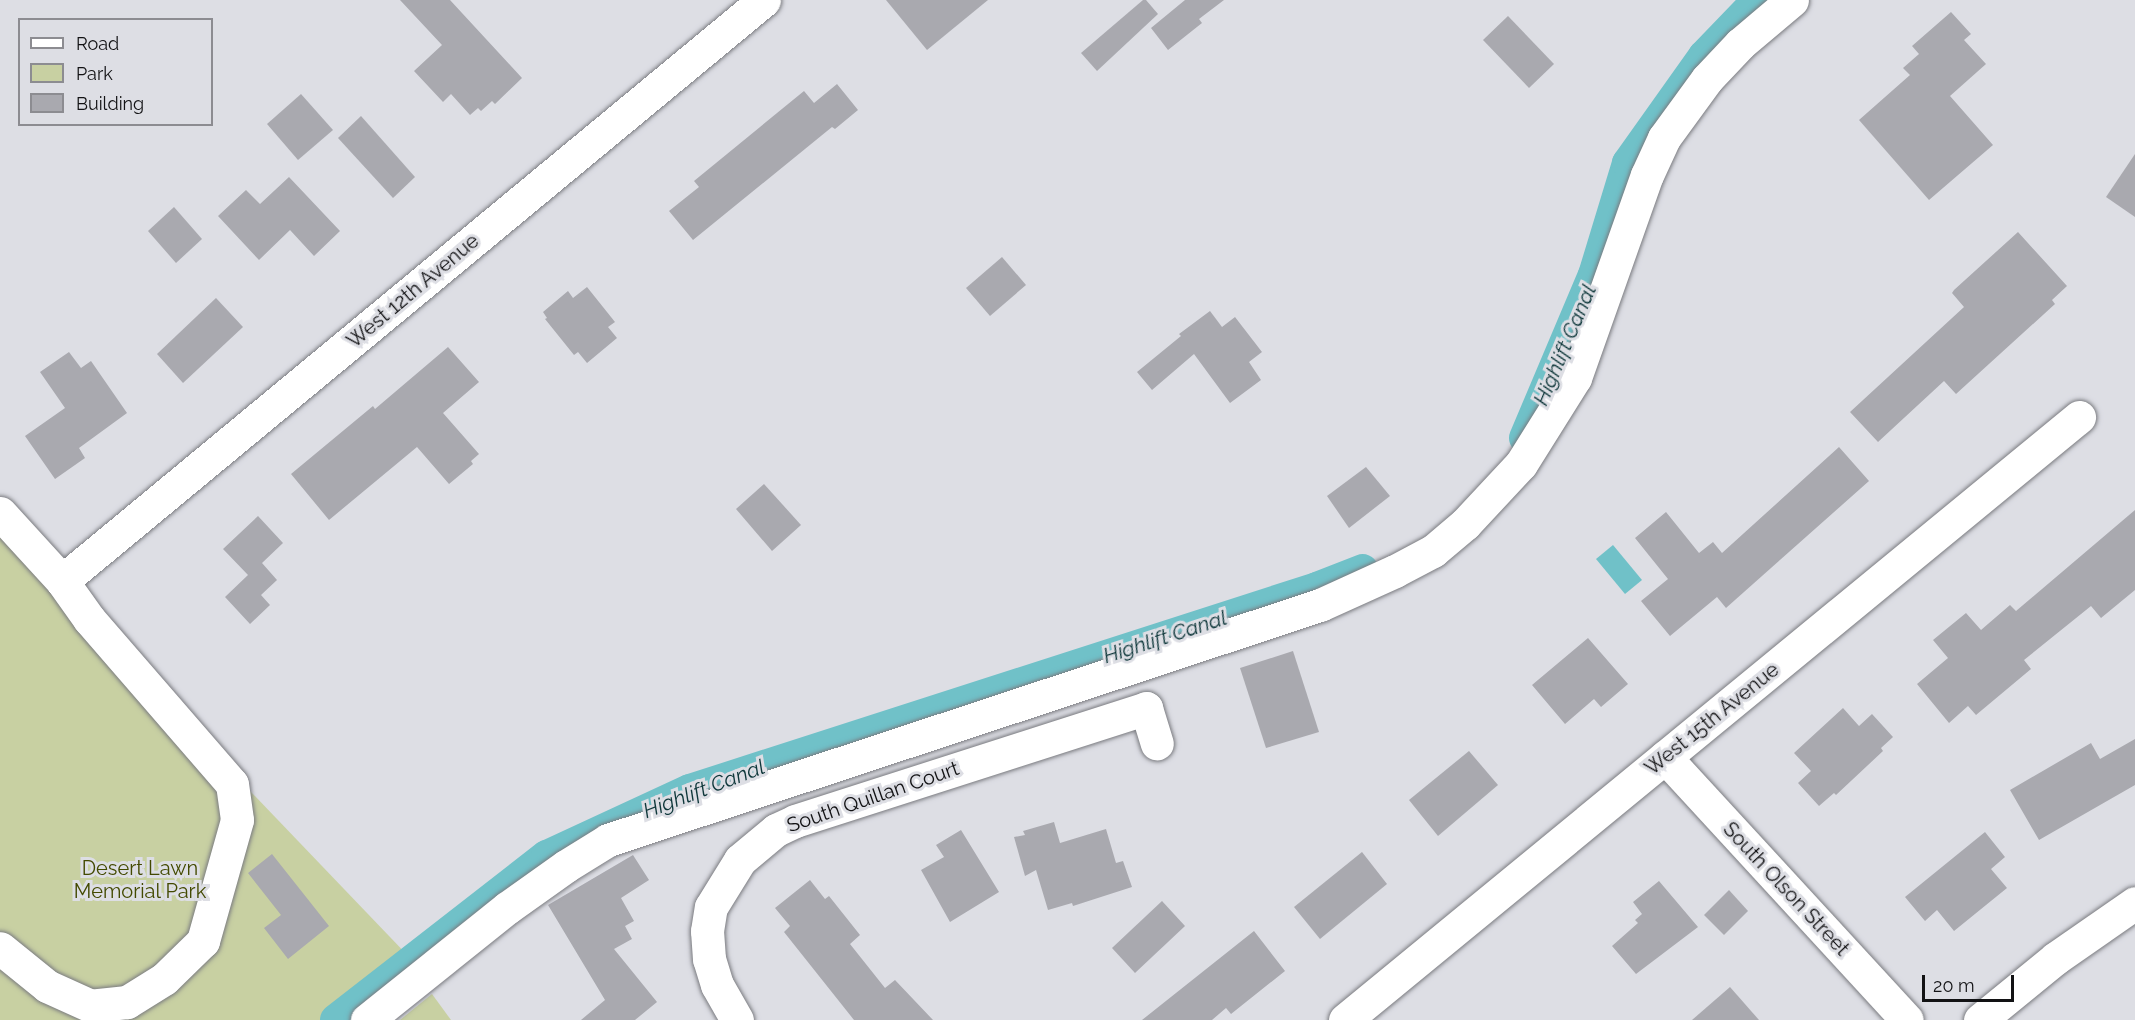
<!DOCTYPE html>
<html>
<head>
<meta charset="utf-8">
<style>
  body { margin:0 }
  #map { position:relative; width:2135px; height:1020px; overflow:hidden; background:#dddee4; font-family:Raleway,sans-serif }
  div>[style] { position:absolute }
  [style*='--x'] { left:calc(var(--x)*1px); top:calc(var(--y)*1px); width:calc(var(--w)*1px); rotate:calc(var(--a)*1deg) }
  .green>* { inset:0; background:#c8d0a2 }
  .water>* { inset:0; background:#70c1c8 }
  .canal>* { height:32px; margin:-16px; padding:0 16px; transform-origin:16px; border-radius:16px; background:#70c1c8 }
  .building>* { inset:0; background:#a9a9af }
  .roads { filter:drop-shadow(0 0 2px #7a7b80) drop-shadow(0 0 2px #7a7b80) }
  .minor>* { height:33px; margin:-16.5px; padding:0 16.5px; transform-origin:16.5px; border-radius:16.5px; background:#fff }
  span { translate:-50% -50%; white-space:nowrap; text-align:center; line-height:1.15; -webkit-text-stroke:6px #dddee4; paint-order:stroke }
  .street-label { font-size:20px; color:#121214 }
  .park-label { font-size:20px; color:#434a01 }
  .water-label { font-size:21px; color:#0e373a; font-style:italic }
  .legend { position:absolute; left:18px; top:18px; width:195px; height:108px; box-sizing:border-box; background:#dddee4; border:2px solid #8c8c91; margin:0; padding:8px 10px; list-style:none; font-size:18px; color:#121214 }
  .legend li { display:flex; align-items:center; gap:12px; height:30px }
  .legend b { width:30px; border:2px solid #8c8c91 }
  .scale { position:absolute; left:1922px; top:975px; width:92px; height:27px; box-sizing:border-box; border:3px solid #121214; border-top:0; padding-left:8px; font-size:18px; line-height:21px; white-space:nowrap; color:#121214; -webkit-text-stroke:4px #dddee4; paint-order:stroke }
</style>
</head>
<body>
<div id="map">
  <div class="green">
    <i style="clip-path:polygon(0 530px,412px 960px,327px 1020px,0 1020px)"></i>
    <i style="clip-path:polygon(432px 994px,451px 1020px,400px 1020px)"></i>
  </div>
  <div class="water">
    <i style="clip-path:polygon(1613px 545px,1642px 580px,1625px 594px,1596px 559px)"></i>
  </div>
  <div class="canal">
    <i style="--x:1525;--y:438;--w:177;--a:-67.1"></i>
    <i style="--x:1594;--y:275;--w:117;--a:-73.1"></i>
    <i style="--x:1628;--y:163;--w:131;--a:-54.6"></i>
    <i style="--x:1704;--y:56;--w:78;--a:-46"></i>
    <i style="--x:336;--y:1020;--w:267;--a:-37.9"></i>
    <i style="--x:547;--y:856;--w:157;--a:-24.8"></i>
    <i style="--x:690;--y:790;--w:659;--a:-17.86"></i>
    <i style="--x:1317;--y:588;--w:49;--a:-21.4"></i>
  </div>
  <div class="building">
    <i style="clip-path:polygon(400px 0,450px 0,522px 78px,495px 104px,492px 101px,481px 111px,478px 108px,470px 115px,451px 94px,443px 102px,414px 71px,442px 45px)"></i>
    <i style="clip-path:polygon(886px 0,988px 0,927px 50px)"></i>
    <i style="clip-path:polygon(1143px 0,1146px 0,1158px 14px,1097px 71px,1081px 53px)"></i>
    <i style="clip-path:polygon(1185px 0,1224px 0,1199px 19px,1202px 23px,1168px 50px,1151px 28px)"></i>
    <i style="clip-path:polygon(1951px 12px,1971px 34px,1964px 40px,1986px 64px,1950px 96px,1993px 145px,1929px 200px,1859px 120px,1910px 75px,1903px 68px,1919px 54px,1912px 46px)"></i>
    <i style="clip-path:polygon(1508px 16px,1554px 64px,1529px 88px,1483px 40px)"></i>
    <i style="clip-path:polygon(837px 84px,858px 110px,835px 129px,832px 127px,693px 240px,669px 211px,699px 187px,694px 181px,804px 91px,814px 103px)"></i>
    <i style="clip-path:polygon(301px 94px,333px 130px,298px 160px,267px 124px)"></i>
    <i style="clip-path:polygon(361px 116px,415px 177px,393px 198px,338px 138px)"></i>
    <i style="clip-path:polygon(2135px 154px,2135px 217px,2106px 197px)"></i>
    <i style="clip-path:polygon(289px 177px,340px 231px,314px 256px,290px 230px,259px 260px,218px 216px,246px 190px,260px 204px)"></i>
    <i style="clip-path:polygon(174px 207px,202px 239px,176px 263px,148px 231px)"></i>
    <i style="clip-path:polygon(2018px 232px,2067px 286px,2052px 300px,2055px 304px,1956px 394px,1944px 381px,1878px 442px,1850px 412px,1964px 307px,1952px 293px,1954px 290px)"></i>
    <i style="clip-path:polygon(1002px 257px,1026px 285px,990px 316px,966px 288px)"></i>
    <i style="clip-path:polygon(587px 287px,615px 322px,608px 327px,617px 338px,587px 363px,578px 352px,574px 355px,545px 319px,547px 318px,543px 312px,568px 291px,573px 298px)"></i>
    <i style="clip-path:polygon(216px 298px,243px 327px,183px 383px,157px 354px)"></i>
    <i style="clip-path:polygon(1210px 311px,1222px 327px,1235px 317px,1262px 352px,1249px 362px,1261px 380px,1230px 403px,1194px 354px,1152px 390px,1137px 372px,1181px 336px,1179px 334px)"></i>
    <i style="clip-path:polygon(448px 347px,479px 382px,443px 413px,479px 454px,471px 461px,473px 464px,449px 484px,417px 447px,329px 520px,291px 474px,373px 406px,375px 409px)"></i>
    <i style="clip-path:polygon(69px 352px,81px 368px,91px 361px,127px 413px,79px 448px,85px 458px,55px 479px,25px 436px,65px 408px,40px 372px)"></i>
    <i style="clip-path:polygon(1839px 447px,1869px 481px,1726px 608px,1717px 597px,1670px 636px,1641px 601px,1668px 579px,1635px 538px,1666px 512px,1699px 553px,1713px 542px,1722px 553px)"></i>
    <i style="clip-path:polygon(1366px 467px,1390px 496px,1349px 528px,1327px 496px)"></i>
    <i style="clip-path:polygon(764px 484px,801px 525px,772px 551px,736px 509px)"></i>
    <i style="clip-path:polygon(2135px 510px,2135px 590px,2101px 618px,2091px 606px,2024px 660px,2031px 669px,1976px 715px,1968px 706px,1949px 723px,1917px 684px,1948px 658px,1933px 640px,1966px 613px,1981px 630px,2010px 605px,2016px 611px)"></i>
    <i style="clip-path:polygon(258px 516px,283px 543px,262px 563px,277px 580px,261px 595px,270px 605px,250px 624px,225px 597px,248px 575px,223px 549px)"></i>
    <i style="clip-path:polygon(1588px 638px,1628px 684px,1601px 707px,1594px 699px,1565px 724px,1532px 685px)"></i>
    <i style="clip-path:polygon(1293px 651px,1319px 732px,1266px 748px,1240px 668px)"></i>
    <i style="clip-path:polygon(1843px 708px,1859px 726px,1872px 714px,1893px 737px,1881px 748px,1883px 751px,1836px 795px,1834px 793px,1819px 806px,1798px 783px,1811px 771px,1794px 753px)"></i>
    <i style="clip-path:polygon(2135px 739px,2135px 785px,2039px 840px,2010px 790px,2091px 743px,2100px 759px)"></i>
    <i style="clip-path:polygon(1469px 751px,1498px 785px,1438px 836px,1409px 800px)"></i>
    <i style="clip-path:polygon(1054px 822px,1060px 843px,1106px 829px,1116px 863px,1123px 861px,1132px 887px,1073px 906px,1072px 903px,1048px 910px,1036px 870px,1025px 876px,1014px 837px,1025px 835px,1023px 831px)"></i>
    <i style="clip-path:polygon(961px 830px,999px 892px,950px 922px,921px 870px,944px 857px,936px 845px)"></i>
    <i style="clip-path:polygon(1985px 832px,2005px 857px,1991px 869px,2007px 888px,1954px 931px,1937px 910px,1925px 921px,1905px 897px)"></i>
    <i style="clip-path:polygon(1362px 852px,1387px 884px,1320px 939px,1294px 907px)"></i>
    <i style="clip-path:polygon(272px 854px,329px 926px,288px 959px,264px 928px,281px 915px,248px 873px)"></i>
    <i style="clip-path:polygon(633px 855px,649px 880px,621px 898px,634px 921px,625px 926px,632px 939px,614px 949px,657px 1002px,635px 1020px,581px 1020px,605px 1000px,548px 905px)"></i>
    <i style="clip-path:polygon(810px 880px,825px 899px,829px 896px,860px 935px,850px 944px,885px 988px,895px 980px,933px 1020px,854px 1020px,784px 932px,790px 926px,775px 908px)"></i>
    <i style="clip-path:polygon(1659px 881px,1698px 927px,1636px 974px,1612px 946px,1638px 923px,1635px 920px,1642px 914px,1633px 902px)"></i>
    <i style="clip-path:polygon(1729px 890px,1748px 911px,1724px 935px,1704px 915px)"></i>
    <i style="clip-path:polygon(1162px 901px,1185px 926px,1135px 973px,1112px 948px)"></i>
    <i style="clip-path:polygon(1254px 931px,1285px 971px,1231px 1014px,1226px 1008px,1212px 1020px,1142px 1020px)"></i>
    <i style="clip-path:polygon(1730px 987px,1759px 1020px,1692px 1020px)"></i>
  </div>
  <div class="roads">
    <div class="minor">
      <i style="--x:0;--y:513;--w:92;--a:47.6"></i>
      <i style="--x:62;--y:581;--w:47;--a:54.6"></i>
      <i style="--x:89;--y:619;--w:218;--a:49.1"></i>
      <i style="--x:232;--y:784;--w:36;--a:82"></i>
      <i style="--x:237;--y:820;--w:126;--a:105.7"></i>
      <i style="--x:203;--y:941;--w:54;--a:135.7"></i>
      <i style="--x:164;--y:979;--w:44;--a:148.1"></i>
      <i style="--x:127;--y:1002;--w:36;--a:174"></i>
      <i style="--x:91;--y:1006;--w:48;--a:-155.6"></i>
      <i style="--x:47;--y:986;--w:60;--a:-141"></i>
      <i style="--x:62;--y:581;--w:911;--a:-39.61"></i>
      <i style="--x:1665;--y:757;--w:357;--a:47.4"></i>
      <i style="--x:367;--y:1020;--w:179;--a:-38.7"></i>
      <i style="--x:507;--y:908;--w:72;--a:-35.4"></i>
      <i style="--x:566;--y:866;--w:49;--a:-31.8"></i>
      <i style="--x:608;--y:840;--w:750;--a:-18.27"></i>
      <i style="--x:1320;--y:605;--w:82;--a:-24.4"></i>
      <i style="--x:1395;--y:571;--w:43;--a:-27.8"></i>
      <i style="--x:1433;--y:551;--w:42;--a:-40.2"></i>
      <i style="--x:1465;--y:524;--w:82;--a:-47"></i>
      <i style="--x:1521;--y:464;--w:102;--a:-57.9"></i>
      <i style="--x:1575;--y:378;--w:215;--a:-70.5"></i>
      <i style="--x:1647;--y:175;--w:41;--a:-65.3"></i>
      <i style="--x:1664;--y:138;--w:73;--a:-53.9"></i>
      <i style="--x:1707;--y:79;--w:48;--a:-46.7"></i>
      <i style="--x:1740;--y:44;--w:68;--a:-40.2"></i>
      <i style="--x:737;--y:1020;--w:40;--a:-119.7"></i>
      <i style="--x:717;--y:985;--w:27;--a:-107"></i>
      <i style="--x:709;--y:959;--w:28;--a:-94"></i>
      <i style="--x:707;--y:931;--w:24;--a:-81"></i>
      <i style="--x:711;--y:907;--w:55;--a:-58.3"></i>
      <i style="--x:740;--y:860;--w:47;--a:-39.8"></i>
      <i style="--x:776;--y:830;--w:21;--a:-25"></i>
      <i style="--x:795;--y:821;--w:369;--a:-17.8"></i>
      <i style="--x:1146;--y:708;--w:37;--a:73"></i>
      <i style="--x:1345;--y:1020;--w:950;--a:-39.4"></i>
      <i style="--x:1980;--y:1020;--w:98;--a:-39.2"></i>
      <i style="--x:2056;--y:958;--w:96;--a:-34.8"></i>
    </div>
  </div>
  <div class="street-label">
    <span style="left:413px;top:291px;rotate:-40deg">West 12th Avenue</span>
    <span style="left:1712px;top:719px;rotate:-39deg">West 15th Avenue</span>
    <span style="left:873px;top:797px;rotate:-19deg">South Quillan Court</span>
    <span style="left:1786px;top:889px;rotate:47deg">South Olson Street</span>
  </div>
  <div class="park-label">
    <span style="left:140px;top:880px">Desert Lawn<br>Memorial Park</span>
  </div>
  <div class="water-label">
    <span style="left:1565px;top:345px;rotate:-67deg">Highlift Canal</span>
    <span style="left:1165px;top:637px;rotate:-18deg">Highlift Canal</span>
    <span style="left:704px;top:789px;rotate:-21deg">Highlift Canal</span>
  </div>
  <ul class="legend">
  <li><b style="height:8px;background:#fff"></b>Road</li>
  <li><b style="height:16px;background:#c8d0a2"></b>Park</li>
  <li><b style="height:16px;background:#a9a9af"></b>Building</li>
  </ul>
  <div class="scale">20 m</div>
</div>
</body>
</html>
